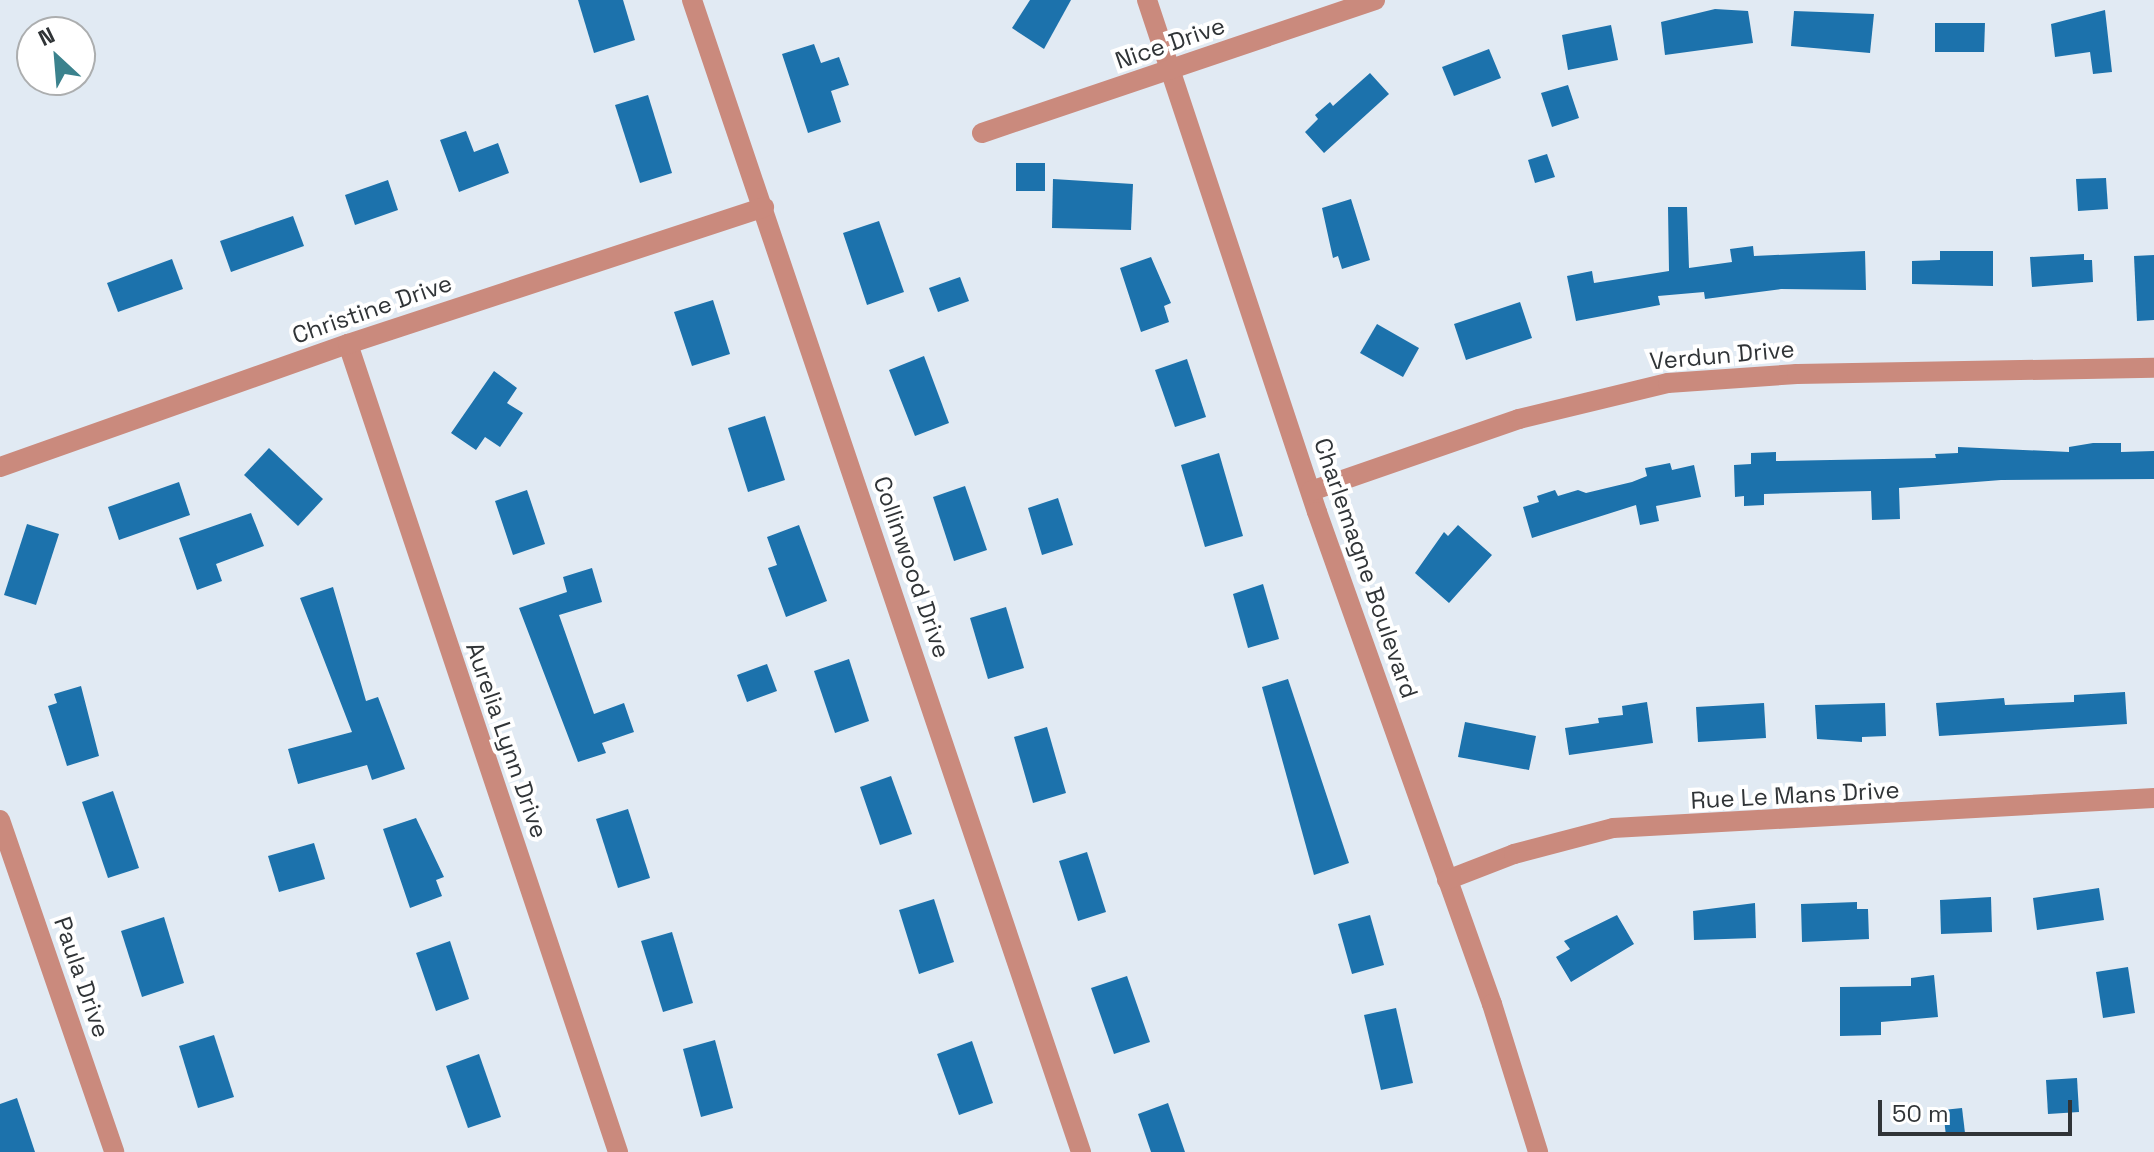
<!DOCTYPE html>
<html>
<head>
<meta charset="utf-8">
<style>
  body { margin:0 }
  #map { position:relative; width:2154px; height:1152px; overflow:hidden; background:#e1eaf3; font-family:"Space Grotesk",sans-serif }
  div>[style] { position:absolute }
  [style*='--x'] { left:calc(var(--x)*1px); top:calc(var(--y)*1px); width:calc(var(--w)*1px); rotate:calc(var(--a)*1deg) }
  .building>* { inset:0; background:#1c72ac }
  .minor>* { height:20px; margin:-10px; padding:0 10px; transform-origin:10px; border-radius:10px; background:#ca8a7d }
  span { translate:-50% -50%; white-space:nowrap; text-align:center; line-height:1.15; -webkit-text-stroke:8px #fff; paint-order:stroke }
  .street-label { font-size:24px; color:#303437 }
  .north { position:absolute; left:16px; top:16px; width:80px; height:80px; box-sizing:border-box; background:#fff; border:2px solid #acaeaf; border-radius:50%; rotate:334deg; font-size:22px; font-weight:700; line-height:32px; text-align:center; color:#303437 }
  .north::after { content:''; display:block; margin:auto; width:28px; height:36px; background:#3b828d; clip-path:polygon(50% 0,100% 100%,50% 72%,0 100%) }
  .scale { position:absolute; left:1878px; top:1100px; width:194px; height:36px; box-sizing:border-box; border:4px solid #303437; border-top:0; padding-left:10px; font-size:24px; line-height:28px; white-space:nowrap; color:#303437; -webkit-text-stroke:6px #fff; paint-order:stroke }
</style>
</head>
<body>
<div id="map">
  <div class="building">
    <i style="clip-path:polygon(578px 0,623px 0,635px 40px,594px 53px)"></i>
    <i style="clip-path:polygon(1030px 0,1071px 0,1044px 49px,1012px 28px)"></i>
    <i style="clip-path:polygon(1715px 9px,1748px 11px,1753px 43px,1665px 55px,1661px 22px)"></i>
    <i style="clip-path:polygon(2105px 10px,2112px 72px,2093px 74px,2090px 52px,2055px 57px,2051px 24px)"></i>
    <i style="clip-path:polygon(1794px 11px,1874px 14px,1870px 53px,1791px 46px)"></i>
    <i style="clip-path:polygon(1935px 23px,1985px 23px,1984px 52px,1935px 52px)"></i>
    <i style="clip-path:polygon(1611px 25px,1618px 60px,1568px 70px,1562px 35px)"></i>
    <i style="clip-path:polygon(814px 44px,821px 63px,839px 57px,849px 85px,831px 91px,841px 122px,808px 133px,782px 54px)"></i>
    <i style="clip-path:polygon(1489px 49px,1501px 78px,1454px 96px,1442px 67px)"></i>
    <i style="clip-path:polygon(1370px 73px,1389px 94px,1324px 153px,1305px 132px,1318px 119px,1315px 115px,1330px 102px,1333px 106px)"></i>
    <i style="clip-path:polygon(1568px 85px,1579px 118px,1552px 127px,1541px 93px)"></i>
    <i style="clip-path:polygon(648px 95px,672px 173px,640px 183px,615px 105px)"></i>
    <i style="clip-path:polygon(466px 131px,474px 152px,498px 143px,509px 173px,459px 192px,440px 140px)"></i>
    <i style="clip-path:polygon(1547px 154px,1555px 177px,1535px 183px,1528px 160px)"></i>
    <i style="clip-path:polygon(1016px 163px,1045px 163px,1045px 191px,1016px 191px)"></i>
    <i style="clip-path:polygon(2106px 178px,2108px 209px,2078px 211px,2076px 179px)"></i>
    <i style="clip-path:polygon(1053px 179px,1133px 184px,1131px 230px,1052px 228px)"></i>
    <i style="clip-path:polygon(388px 180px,398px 210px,355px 225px,345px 195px)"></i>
    <i style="clip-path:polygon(1351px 199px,1370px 260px,1342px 269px,1338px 256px,1333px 258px,1322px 208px)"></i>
    <i style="clip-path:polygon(1668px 207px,1687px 207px,1689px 268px,1732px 262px,1730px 249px,1753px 246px,1754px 256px,1865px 251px,1866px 290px,1781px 289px,1705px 299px,1704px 292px,1658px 296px,1660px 305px,1576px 321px,1567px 276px,1592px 271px,1594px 283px,1669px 271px)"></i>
    <i style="clip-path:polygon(293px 216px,304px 246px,231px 272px,220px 241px)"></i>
    <i style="clip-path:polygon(879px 221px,904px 292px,867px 305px,843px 233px)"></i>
    <i style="clip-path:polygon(1940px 251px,1993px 251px,1993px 286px,1912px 284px,1912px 261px,1940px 260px)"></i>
    <i style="clip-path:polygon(2084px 254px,2084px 260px,2092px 260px,2093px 282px,2032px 287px,2030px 257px)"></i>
    <i style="clip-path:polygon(2154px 255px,2154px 320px,2137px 321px,2134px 256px)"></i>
    <i style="clip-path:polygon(1151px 257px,1171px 303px,1164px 306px,1169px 322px,1141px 332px,1120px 268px)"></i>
    <i style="clip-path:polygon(172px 259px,183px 289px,118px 312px,107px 283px)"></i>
    <i style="clip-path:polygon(960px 277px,969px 301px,938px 312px,929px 288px)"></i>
    <i style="clip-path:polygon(713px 300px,730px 354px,692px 366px,674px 312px)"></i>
    <i style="clip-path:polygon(1520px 302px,1532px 338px,1466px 360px,1454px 324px)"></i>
    <i style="clip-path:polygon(1377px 324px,1419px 348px,1403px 377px,1360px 353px)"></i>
    <i style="clip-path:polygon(924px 356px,949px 423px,915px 436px,889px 370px)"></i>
    <i style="clip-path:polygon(1187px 359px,1206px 417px,1175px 427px,1155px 370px)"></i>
    <i style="clip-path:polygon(494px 371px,517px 388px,507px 403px,523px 413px,500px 447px,485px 437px,476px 450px,451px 433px)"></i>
    <i style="clip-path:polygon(765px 416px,785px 480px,748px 492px,728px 428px)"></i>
    <i style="clip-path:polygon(2093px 443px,2121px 443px,2121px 452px,2154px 451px,2154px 479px,2001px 480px,1899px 488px,1900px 519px,1872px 520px,1871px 491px,1764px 494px,1764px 505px,1744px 506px,1744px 496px,1735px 497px,1734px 465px,1751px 464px,1751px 453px,1776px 452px,1776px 461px,1936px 458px,1935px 454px,1958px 453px,1958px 447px,2069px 452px,2069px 447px)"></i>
    <i style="clip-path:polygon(269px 448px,323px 499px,298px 526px,244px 475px)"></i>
    <i style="clip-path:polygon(1219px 453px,1243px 536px,1205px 547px,1181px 465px)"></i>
    <i style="clip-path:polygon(1670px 463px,1672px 470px,1694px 465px,1701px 497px,1656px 506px,1659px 521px,1640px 525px,1636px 505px,1532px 538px,1523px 507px,1539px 502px,1537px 496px,1555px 490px,1558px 496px,1578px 490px,1586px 493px,1632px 482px,1647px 476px,1645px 468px)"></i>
    <i style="clip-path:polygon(179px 482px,190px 515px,119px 540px,108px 507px)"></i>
    <i style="clip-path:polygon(965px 486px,987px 550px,954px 561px,933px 497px)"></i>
    <i style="clip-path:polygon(527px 490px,545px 544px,513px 555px,495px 501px)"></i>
    <i style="clip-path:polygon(1058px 498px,1073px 545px,1042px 555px,1028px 508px)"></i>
    <i style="clip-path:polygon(251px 513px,264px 546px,216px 564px,222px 581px,197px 590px,179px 538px)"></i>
    <i style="clip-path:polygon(27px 524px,59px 534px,36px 605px,4px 595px)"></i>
    <i style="clip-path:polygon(799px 525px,827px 601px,786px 617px,768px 568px,777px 565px,767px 537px)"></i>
    <i style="clip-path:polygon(1458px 525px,1492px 555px,1449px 603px,1415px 573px,1444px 532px,1448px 536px)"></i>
    <i style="clip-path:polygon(592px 568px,602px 602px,559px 615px,594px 714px,624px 703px,634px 732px,602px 743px,606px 753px,578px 762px,519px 608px,567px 592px,563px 577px)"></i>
    <i style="clip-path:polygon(1263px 584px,1279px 639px,1248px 648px,1233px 594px)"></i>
    <i style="clip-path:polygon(333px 587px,366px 701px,378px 697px,405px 769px,372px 780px,367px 765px,298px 784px,288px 749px,352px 732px,300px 598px)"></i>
    <i style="clip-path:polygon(1006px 607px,1024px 668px,988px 679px,970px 618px)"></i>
    <i style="clip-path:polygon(849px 659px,869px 721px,835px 733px,814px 671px)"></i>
    <i style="clip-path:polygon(767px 664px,777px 691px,747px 702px,737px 675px)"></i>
    <i style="clip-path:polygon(1288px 679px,1349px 863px,1314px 875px,1262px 687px)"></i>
    <i style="clip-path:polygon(81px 686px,99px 756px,67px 766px,48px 706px,57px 703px,54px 694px)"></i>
    <i style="clip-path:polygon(2125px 692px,2127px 724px,1939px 736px,1936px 703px,2004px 698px,2005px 705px,2074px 702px,2074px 695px)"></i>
    <i style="clip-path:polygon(1647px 702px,1653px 743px,1569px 755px,1565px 728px,1599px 723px,1598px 718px,1623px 715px,1622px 706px)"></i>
    <i style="clip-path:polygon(1764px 703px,1766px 738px,1698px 742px,1696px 707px)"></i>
    <i style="clip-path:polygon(1885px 703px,1886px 736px,1862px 737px,1862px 742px,1817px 739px,1815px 705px)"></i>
    <i style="clip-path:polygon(1465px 722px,1536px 736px,1529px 770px,1458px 757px)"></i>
    <i style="clip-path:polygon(1047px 727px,1066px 793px,1033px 803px,1014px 737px)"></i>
    <i style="clip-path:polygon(891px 776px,912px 834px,880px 845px,860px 787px)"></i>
    <i style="clip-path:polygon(113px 791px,139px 868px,108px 878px,82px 802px)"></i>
    <i style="clip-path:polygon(628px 809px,650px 878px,618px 888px,596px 819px)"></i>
    <i style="clip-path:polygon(416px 818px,444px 877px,436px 880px,442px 896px,410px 908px,383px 829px)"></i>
    <i style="clip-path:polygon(314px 843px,325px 879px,279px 892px,268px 856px)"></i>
    <i style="clip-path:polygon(1087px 852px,1106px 912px,1078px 921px,1059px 861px)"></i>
    <i style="clip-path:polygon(2099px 888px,2104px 920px,2037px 930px,2033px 898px)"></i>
    <i style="clip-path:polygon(1991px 897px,1992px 932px,1941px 934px,1940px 900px)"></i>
    <i style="clip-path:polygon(934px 899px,954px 962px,919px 974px,899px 910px)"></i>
    <i style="clip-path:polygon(1857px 902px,1857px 909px,1868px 909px,1869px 939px,1802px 942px,1801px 904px)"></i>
    <i style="clip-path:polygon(1755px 903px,1756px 938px,1694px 940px,1693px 911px)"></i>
    <i style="clip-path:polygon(1370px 915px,1384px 965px,1352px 974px,1338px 924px)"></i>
    <i style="clip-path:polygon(1617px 915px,1634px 944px,1571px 982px,1556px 957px,1570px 949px,1564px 941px)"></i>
    <i style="clip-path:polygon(164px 917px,184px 983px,142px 997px,121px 931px)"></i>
    <i style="clip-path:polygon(672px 932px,693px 1003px,663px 1012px,641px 941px)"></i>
    <i style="clip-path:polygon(450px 941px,469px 999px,436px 1011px,416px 953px)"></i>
    <i style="clip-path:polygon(2128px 967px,2135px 1013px,2103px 1018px,2096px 972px)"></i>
    <i style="clip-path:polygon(1934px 975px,1938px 1017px,1881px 1022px,1881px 1035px,1840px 1036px,1840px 987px,1911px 986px,1911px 978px)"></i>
    <i style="clip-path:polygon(1127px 976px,1150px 1042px,1114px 1054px,1091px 988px)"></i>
    <i style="clip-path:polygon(1396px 1008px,1413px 1083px,1381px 1090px,1364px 1015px)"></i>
    <i style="clip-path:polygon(214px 1035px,234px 1097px,198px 1108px,179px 1046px)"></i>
    <i style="clip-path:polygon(715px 1040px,733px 1108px,701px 1117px,683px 1049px)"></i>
    <i style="clip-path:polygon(972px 1041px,993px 1103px,959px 1115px,937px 1054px)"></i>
    <i style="clip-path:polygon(479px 1054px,501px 1117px,468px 1128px,446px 1066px)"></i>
    <i style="clip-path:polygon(2077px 1078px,2079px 1112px,2048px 1114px,2046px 1080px)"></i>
    <i style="clip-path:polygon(17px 1098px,35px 1152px,0 1152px,0 1104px)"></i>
    <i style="clip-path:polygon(1168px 1103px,1185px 1152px,1151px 1152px,1138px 1114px)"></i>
    <i style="clip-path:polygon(1962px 1108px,1965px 1133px,1946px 1136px,1943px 1110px)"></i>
  </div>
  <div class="minor">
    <i style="--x:692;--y:0;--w:1216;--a:71.34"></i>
    <i style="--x:1147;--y:0;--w:539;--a:71.63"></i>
    <i style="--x:1317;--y:512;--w:522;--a:70.42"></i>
    <i style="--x:1492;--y:1004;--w:155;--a:72.7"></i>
    <i style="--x:982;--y:133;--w:415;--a:-18.7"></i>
    <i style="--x:348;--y:344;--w:852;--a:71.52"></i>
    <i style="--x:0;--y:467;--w:369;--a:-19.5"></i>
    <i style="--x:348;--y:344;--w:438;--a:-18.2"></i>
    <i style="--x:1311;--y:491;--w:220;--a:-19.1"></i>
    <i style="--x:1519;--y:419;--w:153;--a:-13.6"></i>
    <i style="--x:1668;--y:383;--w:129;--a:-4"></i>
    <i style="--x:1797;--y:374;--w:357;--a:-1"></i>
    <i style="--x:0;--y:820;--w:351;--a:71"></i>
    <i style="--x:1447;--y:880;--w:72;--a:-21.2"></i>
    <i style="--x:1514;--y:854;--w:102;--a:-14.7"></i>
    <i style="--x:1613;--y:828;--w:542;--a:-3.17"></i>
  </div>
  <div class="street-label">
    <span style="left:1170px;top:43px;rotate:-19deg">Nice Drive</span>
    <span style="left:372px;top:309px;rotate:-19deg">Christine Drive</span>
    <span style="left:1722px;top:355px;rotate:-5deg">Verdun Drive</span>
    <span style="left:912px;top:567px;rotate:71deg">Collinwood Drive</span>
    <span style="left:1366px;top:568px;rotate:71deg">Charlemagne Boulevard</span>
    <span style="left:507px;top:740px;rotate:71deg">Aurelia Lynn Drive</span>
    <span style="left:1795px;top:795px;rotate:-3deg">Rue Le Mans Drive</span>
    <span style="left:82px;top:977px;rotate:71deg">Paula Drive</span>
  </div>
  <div class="north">N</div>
  <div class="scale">50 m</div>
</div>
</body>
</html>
